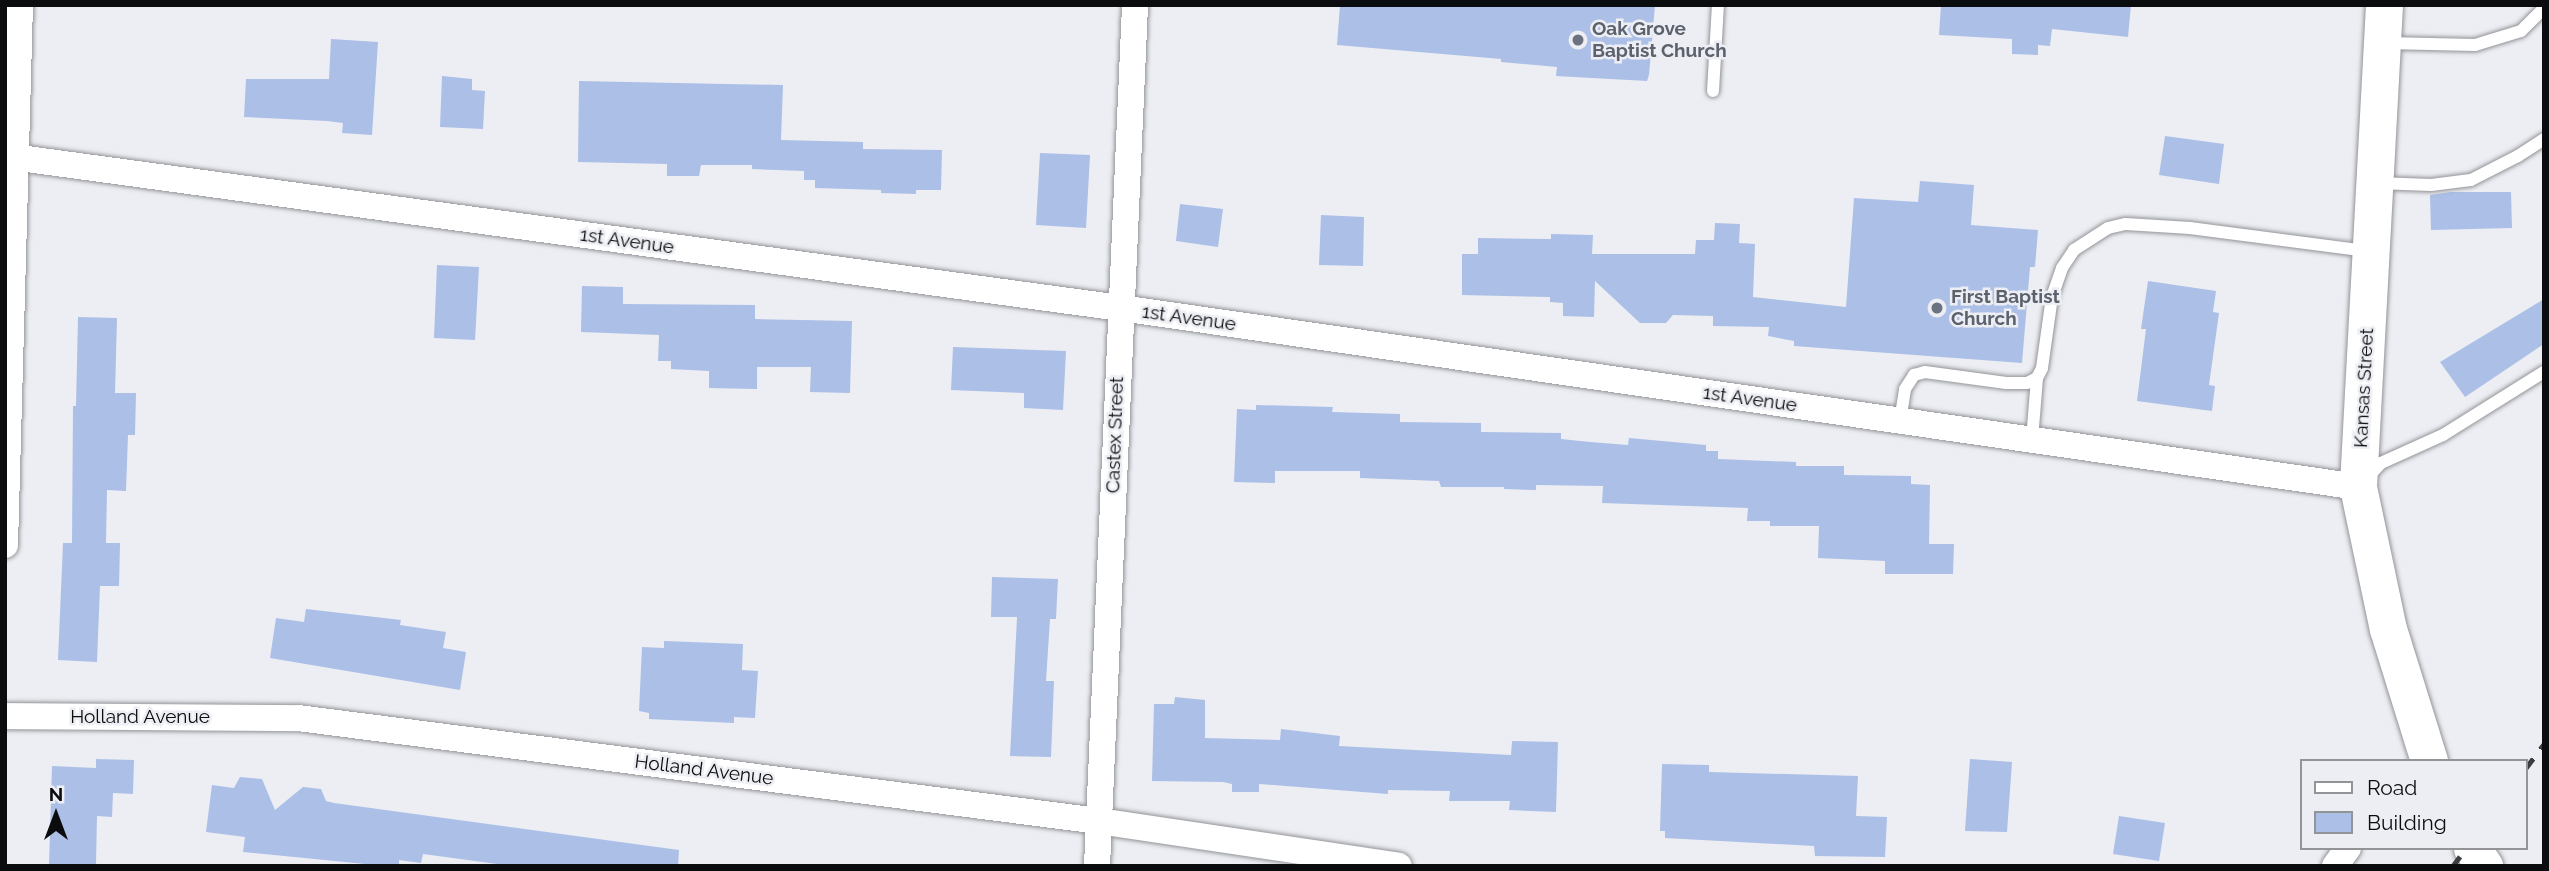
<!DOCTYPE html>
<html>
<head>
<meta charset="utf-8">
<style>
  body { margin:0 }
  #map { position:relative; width:2549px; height:871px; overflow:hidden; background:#eceef3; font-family:Raleway,sans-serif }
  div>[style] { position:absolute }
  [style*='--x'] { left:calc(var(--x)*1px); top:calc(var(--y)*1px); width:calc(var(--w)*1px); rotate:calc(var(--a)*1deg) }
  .building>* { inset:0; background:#acbfe7 }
  .roads { filter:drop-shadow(0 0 2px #939498) drop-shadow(0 0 2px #939498) }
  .lane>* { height:12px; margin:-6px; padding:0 6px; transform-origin:6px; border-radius:6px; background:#fff }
  .street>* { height:26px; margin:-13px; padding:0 13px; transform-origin:13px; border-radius:13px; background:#fff }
  .secondary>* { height:37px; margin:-18.5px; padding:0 18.5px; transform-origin:18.5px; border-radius:18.5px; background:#fff }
  .rail>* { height:5px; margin-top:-2.5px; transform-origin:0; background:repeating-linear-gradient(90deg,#3c3d3f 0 12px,transparent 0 24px) }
  .dots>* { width:19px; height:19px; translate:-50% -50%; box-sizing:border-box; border:4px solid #eceef3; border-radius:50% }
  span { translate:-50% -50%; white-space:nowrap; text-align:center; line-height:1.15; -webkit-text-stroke:5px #eceef3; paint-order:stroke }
  .worship-label { font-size:19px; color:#5b616d; font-weight:700 }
  .left { translate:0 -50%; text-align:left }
  .street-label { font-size:19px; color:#0b0c0d }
  .frame { position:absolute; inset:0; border:7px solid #0b0c0d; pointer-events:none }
  .legend { position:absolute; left:2300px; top:759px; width:228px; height:91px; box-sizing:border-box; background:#eceef3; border:2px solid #929497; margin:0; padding:9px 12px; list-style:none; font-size:21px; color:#0b0c0d }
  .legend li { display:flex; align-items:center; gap:14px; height:35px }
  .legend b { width:35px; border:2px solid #929497 }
  .north { position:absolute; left:21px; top:780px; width:70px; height:70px; -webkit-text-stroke:5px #eceef3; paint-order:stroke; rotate:0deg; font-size:19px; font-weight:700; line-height:28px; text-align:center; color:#0b0c0d }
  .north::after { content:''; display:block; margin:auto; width:24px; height:32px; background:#0b0c0d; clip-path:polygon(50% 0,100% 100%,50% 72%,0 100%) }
</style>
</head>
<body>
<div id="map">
  <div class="building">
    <i style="clip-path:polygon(1340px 5px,1655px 5px,1649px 75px,1647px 81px,1556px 76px,1557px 67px,1501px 62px,1501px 59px,1337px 45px)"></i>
    <i style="clip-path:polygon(1941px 5px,2131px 5px,2128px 37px,2052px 29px,2050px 46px,2038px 45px,2038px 55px,2012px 54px,2012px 39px,1939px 35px)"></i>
    <i style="clip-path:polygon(331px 39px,378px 42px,372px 135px,342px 133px,343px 123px,327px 121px,244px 117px,246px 79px,329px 79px)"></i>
    <i style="clip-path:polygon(442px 76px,472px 79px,472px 90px,485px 91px,483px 129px,440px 127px)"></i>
    <i style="clip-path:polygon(579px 81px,783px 85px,781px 140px,863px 142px,863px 149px,942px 150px,941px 190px,916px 190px,916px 194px,881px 193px,881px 190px,815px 188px,815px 180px,804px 180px,804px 171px,752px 169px,752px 165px,701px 165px,699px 176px,667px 176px,667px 164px,578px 162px)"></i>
    <i style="clip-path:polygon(2165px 136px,2224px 144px,2219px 184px,2159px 175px)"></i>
    <i style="clip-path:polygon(1040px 153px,1090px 155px,1086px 228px,1036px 225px)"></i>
    <i style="clip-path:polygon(1920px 181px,1974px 185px,1971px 225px,2038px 230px,2035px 267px,2030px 267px,2022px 363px,1794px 346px,1794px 341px,1768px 336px,1769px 327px,1713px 326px,1713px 316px,1673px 315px,1666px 323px,1640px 323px,1595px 281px,1594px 317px,1563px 316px,1563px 303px,1550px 302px,1550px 297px,1462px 295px,1462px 254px,1478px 254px,1478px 238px,1551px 239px,1551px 234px,1593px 235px,1592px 254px,1695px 254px,1696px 240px,1714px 240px,1715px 223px,1740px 224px,1739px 243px,1755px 244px,1753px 297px,1846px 307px,1854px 198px,1918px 202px)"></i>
    <i style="clip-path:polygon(2451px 192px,2511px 192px,2512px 228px,2431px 230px,2430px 195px)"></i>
    <i style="clip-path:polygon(1180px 204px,1223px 209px,1218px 247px,1176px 241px)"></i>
    <i style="clip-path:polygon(1321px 215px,1364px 217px,1363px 266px,1319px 265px)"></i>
    <i style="clip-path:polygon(437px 265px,479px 267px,475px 340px,434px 338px)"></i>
    <i style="clip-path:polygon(2148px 281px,2216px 291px,2213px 312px,2219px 313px,2209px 385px,2215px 386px,2212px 411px,2137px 401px,2146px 329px,2141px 329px)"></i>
    <i style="clip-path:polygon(582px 286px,623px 287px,623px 304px,755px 305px,755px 319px,852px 321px,850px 393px,810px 392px,811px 367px,757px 367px,757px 389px,709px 388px,709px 371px,671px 369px,671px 361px,658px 361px,659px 335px,581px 332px)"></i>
    <i style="clip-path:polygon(2544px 299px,2544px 344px,2465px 397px,2440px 362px)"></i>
    <i style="clip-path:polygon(78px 317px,117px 318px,115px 393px,136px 393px,135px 435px,128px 435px,126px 491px,107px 490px,106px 543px,120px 543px,119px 586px,100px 586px,97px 662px,58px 660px,63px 543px,72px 543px,73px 406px,76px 406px)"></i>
    <i style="clip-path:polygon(953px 347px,1066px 351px,1063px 410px,1024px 408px,1024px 393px,951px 390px)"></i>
    <i style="clip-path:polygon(1256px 405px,1333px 407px,1332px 412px,1400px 414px,1400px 422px,1481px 423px,1481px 432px,1561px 433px,1561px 439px,1590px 442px,1628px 445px,1629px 438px,1706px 445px,1706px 451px,1718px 451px,1718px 459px,1796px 462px,1796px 466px,1844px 466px,1844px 475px,1911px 476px,1911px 484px,1930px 485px,1929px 544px,1954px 544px,1953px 574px,1885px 574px,1885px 561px,1818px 558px,1819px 526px,1770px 526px,1770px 521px,1747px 521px,1748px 508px,1602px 503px,1603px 486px,1536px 485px,1536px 490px,1504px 489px,1504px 487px,1441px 487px,1439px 481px,1360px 478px,1360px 471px,1275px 471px,1275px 483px,1234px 482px,1237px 409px,1256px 410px)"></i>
    <i style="clip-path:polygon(992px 577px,1058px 579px,1056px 619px,1050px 619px,1046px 681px,1054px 681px,1051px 757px,1010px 756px,1017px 617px,991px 617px)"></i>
    <i style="clip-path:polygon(306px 609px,401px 620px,400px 625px,446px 632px,443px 648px,466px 652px,460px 690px,270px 658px,276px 618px,304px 622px)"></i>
    <i style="clip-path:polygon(664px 641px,743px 644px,742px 670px,758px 671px,755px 718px,734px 717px,734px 723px,649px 719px,649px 713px,639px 711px,642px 647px,664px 648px)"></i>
    <i style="clip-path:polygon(1175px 697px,1205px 700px,1205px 738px,1280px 740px,1281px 729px,1340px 736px,1339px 746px,1511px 755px,1512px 741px,1558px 742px,1556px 812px,1509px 810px,1510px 801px,1449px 801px,1450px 791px,1388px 790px,1388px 794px,1259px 784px,1259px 792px,1232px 792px,1232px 784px,1223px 782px,1152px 781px,1154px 704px,1174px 704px)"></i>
    <i style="clip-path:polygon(96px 759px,134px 760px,133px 794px,113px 793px,112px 817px,97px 816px,96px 864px,49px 866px,52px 766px,96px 768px)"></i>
    <i style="clip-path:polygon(1970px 759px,2012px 762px,2007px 832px,1965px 831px)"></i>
    <i style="clip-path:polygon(1662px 764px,1709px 765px,1709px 772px,1858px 776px,1856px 816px,1887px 817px,1885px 857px,1815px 856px,1814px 846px,1665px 838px,1665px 831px,1660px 831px)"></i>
    <i style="clip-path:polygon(240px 777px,262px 779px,275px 810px,303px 787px,321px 789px,326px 801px,334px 803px,679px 850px,678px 866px,511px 866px,423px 854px,421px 863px,399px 860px,399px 866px,385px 866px,243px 852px,245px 837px,206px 832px,212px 785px,234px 788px)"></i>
    <i style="clip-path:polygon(2119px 816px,2165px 823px,2159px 861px,2113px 854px)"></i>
  </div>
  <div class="roads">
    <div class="lane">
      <i style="--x:2386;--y:43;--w:89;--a:1.3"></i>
      <i style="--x:2475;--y:45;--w:48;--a:-16.9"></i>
      <i style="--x:2521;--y:31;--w:33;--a:-45"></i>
      <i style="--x:1713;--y:91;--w:86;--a:-86.7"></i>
      <i style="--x:2377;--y:183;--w:54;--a:2.1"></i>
      <i style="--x:2431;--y:185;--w:40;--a:-7.1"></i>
      <i style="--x:2471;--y:180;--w:53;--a:-27.1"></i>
      <i style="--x:2518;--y:156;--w:31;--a:-33"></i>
      <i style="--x:1900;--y:421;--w:32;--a:-81"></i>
      <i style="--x:1905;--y:389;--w:17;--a:-57"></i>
      <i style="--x:1914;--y:375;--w:11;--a:-15"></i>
      <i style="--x:1925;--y:372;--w:82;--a:7.7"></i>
      <i style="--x:2006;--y:383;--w:21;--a:0"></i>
      <i style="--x:2027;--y:383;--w:11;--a:-27"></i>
      <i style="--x:2037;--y:378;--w:11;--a:-63"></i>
      <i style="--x:2042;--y:368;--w:72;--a:-82"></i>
      <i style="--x:2052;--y:297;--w:31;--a:-71"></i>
      <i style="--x:2062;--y:268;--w:22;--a:-56"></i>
      <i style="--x:2074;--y:250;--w:40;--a:-32.9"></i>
      <i style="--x:2108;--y:228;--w:18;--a:-13"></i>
      <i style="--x:2126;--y:224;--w:64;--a:3.6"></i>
      <i style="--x:2190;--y:228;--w:179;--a:7.4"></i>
      <i style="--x:2032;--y:440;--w:62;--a:-85.4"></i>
      <i style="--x:2368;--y:477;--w:19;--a:-47"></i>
      <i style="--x:2381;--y:463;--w:68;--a:-24.3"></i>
      <i style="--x:2443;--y:435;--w:119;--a:-32"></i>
    </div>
    <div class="street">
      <i style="--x:5;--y:156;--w:1126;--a:7.76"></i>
      <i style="--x:1121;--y:308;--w:1250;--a:8.23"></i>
      <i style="--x:5;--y:545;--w:540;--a:-88.41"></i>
      <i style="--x:5;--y:716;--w:293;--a:0.4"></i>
      <i style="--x:298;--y:718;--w:808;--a:7.33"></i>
      <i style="--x:1099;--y:821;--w:303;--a:8.5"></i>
      <i style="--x:1097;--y:866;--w:862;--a:-87.47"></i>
      <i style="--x:2335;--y:866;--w:22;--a:-54"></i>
    </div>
    <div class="secondary">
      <i style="--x:2384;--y:5;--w:483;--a:93.1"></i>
      <i style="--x:2358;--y:487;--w:145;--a:78.1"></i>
      <i style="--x:2388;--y:629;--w:138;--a:72.7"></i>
      <i style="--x:2472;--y:848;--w:22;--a:56"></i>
    </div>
  </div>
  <div class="rail">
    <i style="--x:2526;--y:768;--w:30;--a:-53"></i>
    <i style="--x:2453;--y:866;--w:22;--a:-54"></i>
  </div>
  <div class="dots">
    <i style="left:1578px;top:40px;background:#6b7280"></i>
    <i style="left:1937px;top:308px;background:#6b7280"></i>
  </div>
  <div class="worship-label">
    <span class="left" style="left:1592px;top:40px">Oak Grove<br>Baptist Church</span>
    <span class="left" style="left:1951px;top:308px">First Baptist<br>Church</span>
  </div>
  <div class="street-label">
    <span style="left:627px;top:241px;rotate:8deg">1st Avenue</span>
    <span style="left:1189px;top:318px;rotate:8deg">1st Avenue</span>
    <span style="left:2364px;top:388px;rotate:-87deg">Kansas Street</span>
    <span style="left:1750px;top:399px;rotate:8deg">1st Avenue</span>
    <span style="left:1115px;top:435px;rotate:-88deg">Castex Street</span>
    <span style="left:140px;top:717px">Holland Avenue</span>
    <span style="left:704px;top:770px;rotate:7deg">Holland Avenue</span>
  </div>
  <div class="frame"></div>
  <ul class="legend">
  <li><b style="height:9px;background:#fff"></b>Road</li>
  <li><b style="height:19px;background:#acbfe7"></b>Building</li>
  </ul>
  <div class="north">N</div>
</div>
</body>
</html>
